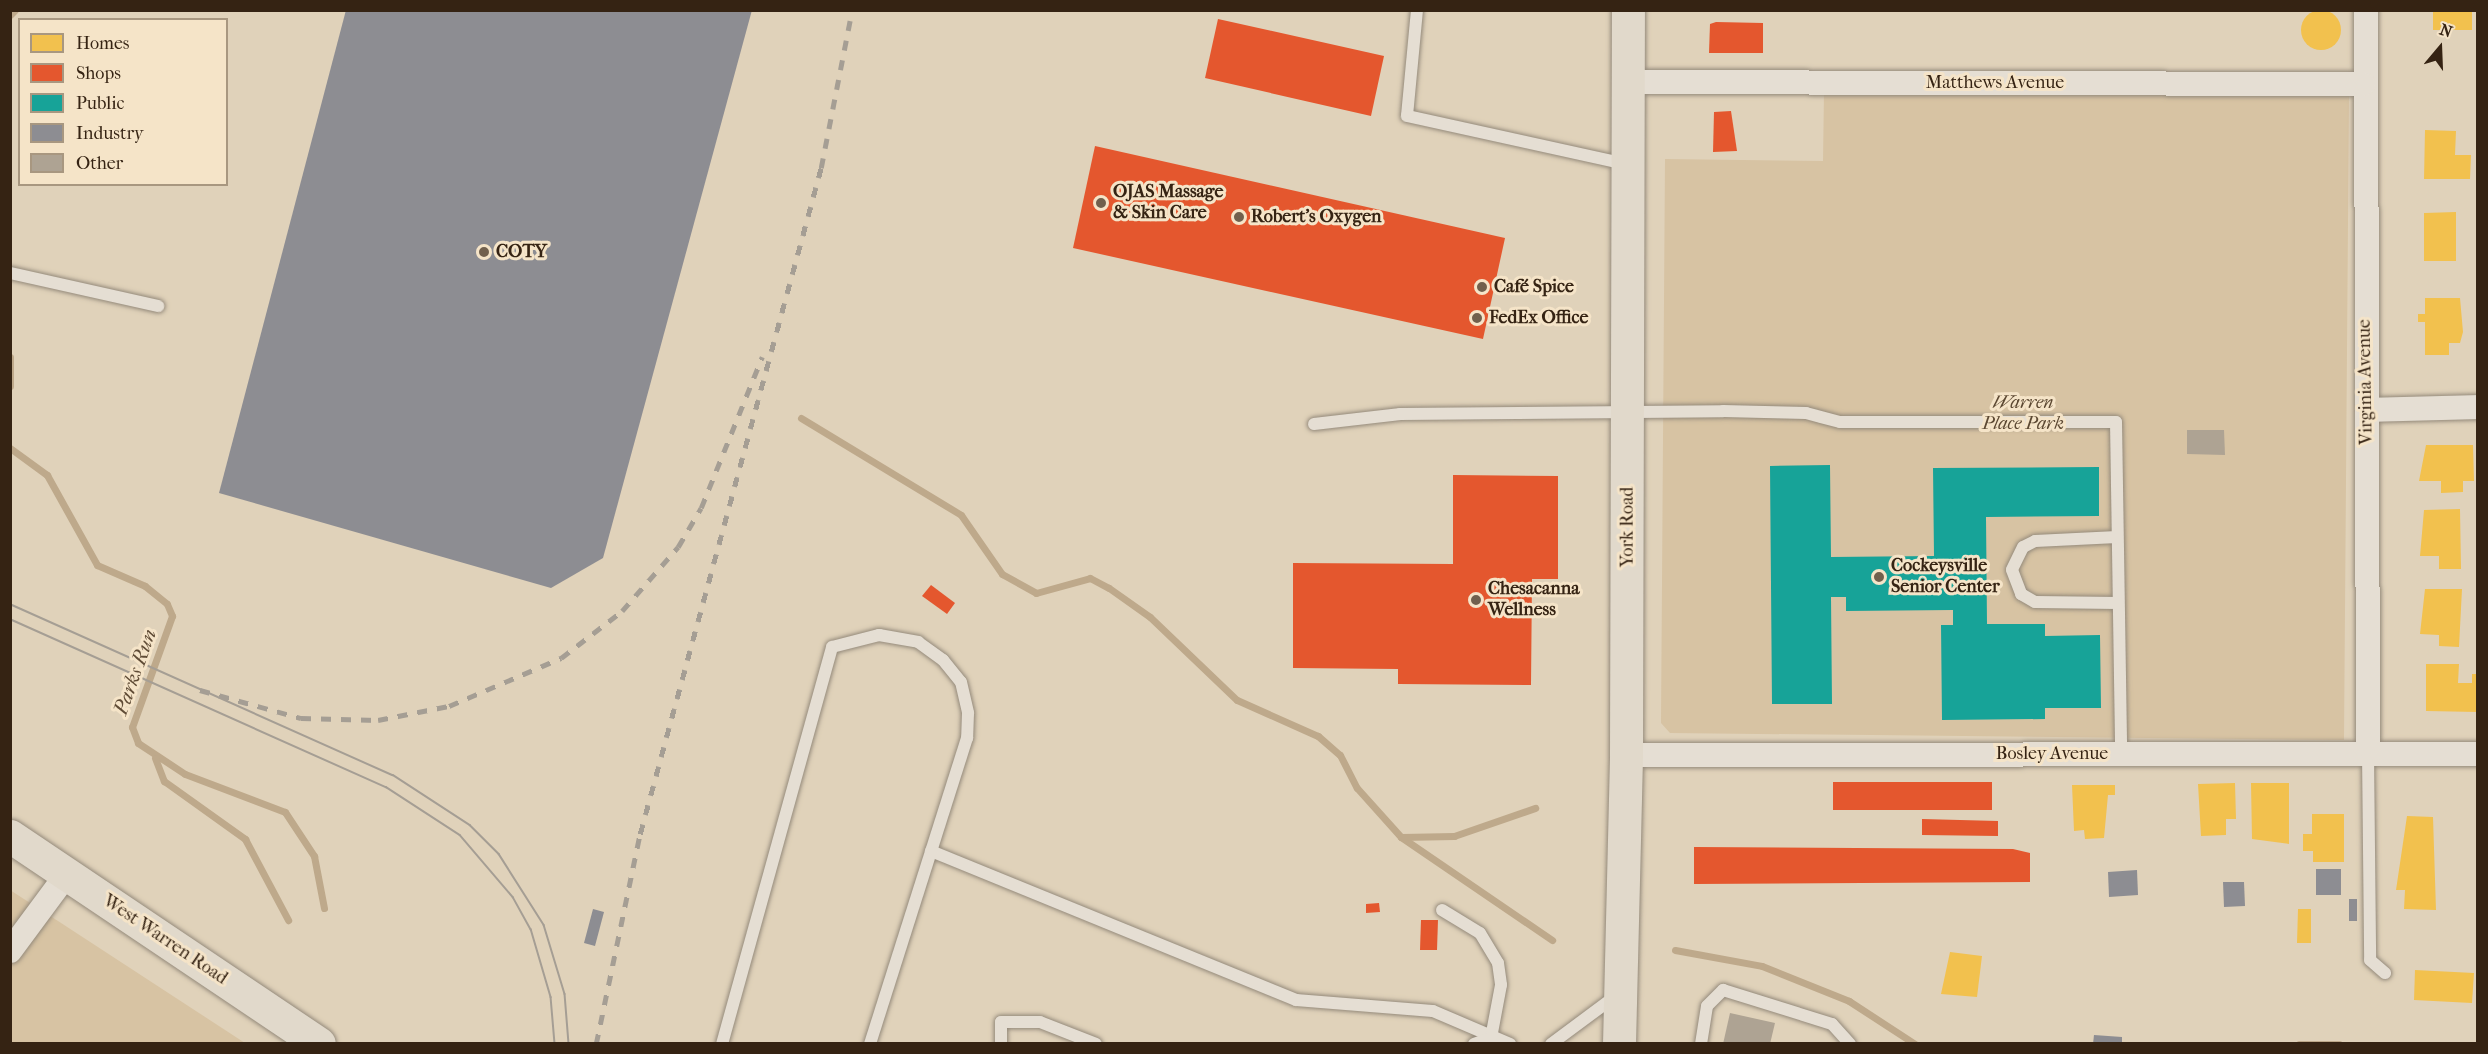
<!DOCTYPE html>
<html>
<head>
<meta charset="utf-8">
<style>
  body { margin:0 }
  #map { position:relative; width:2488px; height:1054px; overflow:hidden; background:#e0d2ba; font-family:"IM FELL French Canon",serif }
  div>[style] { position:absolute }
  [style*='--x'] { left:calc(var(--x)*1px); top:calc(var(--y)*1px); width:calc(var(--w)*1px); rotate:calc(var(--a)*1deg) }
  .green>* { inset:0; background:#d7c3a3 }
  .homes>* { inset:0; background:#f2c14e }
  .round { border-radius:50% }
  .shops>* { inset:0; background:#e4572e }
  .public>* { inset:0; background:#17a398 }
  .industry>* { inset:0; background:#8d8d92 }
  .stream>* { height:7px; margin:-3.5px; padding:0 3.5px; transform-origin:3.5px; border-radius:3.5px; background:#bea98b }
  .building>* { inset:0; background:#aea393 }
  .roads { filter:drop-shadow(0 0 2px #948a7b) drop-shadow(0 0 2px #948a7b) }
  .lane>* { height:12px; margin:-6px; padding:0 6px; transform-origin:6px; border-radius:6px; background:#e5ded3 }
  .street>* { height:24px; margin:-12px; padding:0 12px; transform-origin:12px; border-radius:12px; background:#e5ded3 }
  .primary>* { height:33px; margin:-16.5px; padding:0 16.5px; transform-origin:16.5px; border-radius:16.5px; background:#e1d9cb }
  .tram>* { height:1.5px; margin:-0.75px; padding:0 0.75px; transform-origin:0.75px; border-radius:0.75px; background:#a59e94 }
  .rail>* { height:4.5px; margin-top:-2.25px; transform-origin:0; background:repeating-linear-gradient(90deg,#a59e94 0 10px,transparent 0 20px) }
  .dots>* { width:16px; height:16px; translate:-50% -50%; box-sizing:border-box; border:3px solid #f5e4c8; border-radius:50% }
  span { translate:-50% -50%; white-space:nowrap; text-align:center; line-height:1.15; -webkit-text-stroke:6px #f5e4c8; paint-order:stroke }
  .street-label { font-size:18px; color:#352313 }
  .poi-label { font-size:18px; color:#352313; font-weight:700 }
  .left { translate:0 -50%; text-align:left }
  .park-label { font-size:18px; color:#5c4832; font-style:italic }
  .water-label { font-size:20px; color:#604c36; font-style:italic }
  .frame { position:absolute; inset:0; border:12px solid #352313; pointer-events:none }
  .legend { position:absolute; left:18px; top:18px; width:210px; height:168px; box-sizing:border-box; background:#f5e4c8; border:2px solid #a89780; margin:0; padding:8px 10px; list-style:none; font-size:18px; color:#352313 }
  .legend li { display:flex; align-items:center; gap:12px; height:30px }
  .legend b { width:30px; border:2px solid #a89780 }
  .north { position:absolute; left:2410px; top:18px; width:60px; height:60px; -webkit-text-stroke:4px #f5e4c8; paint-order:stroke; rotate:19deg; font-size:16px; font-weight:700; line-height:24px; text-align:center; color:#352313 }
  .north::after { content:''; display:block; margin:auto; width:21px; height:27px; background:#352313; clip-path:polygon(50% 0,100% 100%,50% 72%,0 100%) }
</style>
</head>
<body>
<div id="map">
  <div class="green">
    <i style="clip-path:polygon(1824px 91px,2349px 94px,2344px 740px,1670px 733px,1661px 723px,1665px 159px,1823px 161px)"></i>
    <i style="clip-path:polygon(10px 890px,58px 921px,245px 1043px,11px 1043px)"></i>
  </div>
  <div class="homes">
    <i style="clip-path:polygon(2433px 10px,2472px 11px,2472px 30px,2433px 30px)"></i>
    <i class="round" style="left:2301px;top:10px;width:40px;height:40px"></i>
    <i style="clip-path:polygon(2425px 130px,2456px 131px,2455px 155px,2471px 155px,2470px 179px,2424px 179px)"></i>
    <i style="clip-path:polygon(2456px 212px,2456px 261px,2424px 261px,2424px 213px)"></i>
    <i style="clip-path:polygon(2425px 298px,2460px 298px,2463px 332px,2460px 343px,2449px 343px,2449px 355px,2425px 355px,2425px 322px,2418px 322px,2418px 314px,2425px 314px)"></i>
    <i style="clip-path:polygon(2426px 445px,2473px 445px,2474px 481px,2463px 481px,2463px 492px,2441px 493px,2441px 481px,2419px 481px)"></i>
    <i style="clip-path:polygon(2460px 509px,2461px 569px,2439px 569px,2439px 556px,2420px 556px,2424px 510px)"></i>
    <i style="clip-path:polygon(2425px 589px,2462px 589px,2459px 647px,2439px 646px,2439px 635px,2420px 634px)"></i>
    <i style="clip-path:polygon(2426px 664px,2459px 664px,2458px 683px,2472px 683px,2472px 674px,2478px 674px,2478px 712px,2426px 711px)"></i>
    <i style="clip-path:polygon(2235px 783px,2236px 819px,2226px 819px,2226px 835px,2201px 836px,2198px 784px)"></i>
    <i style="clip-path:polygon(2251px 783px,2289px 783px,2289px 844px,2252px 839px)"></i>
    <i style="clip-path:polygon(2072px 785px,2115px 785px,2115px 795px,2108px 795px,2104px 838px,2085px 839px,2084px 830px,2074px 831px)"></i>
    <i style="clip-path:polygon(2312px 814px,2344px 814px,2344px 862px,2313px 862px,2313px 851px,2303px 851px,2303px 834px,2312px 834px)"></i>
    <i style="clip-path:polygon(2407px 816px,2433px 817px,2436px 910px,2404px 909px,2405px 890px,2396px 890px)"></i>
    <i style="clip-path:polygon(2298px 909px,2311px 909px,2311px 943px,2297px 943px)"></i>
    <i style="clip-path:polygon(1950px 952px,1982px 956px,1977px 997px,1941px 994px)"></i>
    <i style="clip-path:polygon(2415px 970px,2474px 973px,2472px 1003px,2414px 1000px)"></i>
  </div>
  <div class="shops">
    <i style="clip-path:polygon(1218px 19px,1384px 56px,1371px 116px,1205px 78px)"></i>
    <i style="clip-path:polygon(1716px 22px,1763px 23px,1763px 53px,1709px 53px,1710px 24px)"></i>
    <i style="clip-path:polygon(1731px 111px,1737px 151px,1713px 152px,1714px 112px)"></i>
    <i style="clip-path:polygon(1095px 146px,1505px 238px,1483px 339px,1073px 248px)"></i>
    <i style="clip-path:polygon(1453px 475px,1558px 476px,1558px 579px,1532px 579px,1531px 685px,1398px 684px,1398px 669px,1293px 668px,1293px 563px,1453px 564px)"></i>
    <i style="clip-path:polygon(931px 585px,955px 603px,947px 614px,922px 596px)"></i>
    <i style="clip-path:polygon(1833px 782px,1992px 782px,1992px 810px,1833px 810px)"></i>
    <i style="clip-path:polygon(1922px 819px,1998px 821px,1998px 836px,1922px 835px)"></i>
    <i style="clip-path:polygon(1694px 847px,2013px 849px,2030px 853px,2030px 882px,1694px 884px)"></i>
    <i style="clip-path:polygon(1379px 903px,1380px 912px,1366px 913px,1366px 904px)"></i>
    <i style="clip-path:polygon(1421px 920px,1438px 920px,1437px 950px,1420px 950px)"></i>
  </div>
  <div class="public">
    <i style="clip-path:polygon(1830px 465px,1831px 557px,1934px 556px,1933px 468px,2099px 467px,2099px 516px,1986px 517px,1987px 624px,2045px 624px,2045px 636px,2100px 635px,2101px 708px,2045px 708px,2045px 719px,1942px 720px,1941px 625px,1953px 625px,1953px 610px,1846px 611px,1846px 597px,1831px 597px,1832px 704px,1772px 704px,1770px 466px)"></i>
  </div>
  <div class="industry">
    <i style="clip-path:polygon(346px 10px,752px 10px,603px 558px,551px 588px,219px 493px)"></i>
    <i style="clip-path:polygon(2316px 869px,2341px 869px,2341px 895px,2316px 895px)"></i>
    <i style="clip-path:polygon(2137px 870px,2138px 895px,2109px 897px,2108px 872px)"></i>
    <i style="clip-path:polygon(2223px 882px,2244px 882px,2245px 906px,2224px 907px)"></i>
    <i style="clip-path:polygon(2349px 899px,2357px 899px,2357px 921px,2349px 921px)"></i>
    <i style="clip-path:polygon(593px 909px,604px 912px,595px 946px,584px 943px)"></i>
    <i style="clip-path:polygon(2094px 1035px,2122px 1037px,2122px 1044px,2093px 1044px)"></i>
  </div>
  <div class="stream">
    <i style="--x:10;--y:15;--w:7;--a:-45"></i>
    <i style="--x:10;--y:357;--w:29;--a:90"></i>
    <i style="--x:801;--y:418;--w:187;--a:31.2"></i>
    <i style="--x:961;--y:515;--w:72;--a:55.2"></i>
    <i style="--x:1002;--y:574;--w:39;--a:29"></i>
    <i style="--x:1036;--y:593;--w:56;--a:-15.5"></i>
    <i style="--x:1090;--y:578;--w:21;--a:28"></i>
    <i style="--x:1109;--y:588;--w:50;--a:35.3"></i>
    <i style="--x:1150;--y:617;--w:120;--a:43.7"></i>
    <i style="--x:1237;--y:700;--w:89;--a:24"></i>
    <i style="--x:1318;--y:736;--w:29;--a:41"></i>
    <i style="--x:1340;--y:755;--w:37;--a:63"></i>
    <i style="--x:1357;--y:788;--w:66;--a:48.1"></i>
    <i style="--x:1401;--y:837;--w:183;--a:34.3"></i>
    <i style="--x:10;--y:448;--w:46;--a:36.1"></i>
    <i style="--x:47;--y:475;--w:103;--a:60.9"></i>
    <i style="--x:97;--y:565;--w:52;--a:23.6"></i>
    <i style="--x:145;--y:586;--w:28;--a:39"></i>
    <i style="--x:167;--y:604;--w:13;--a:67"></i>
    <i style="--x:172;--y:616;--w:118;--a:109.8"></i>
    <i style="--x:132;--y:727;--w:17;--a:69"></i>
    <i style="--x:138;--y:743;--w:56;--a:33.4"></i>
    <i style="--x:185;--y:774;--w:107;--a:20.8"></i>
    <i style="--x:285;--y:812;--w:53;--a:56.6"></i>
    <i style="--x:314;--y:856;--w:53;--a:79.1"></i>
    <i style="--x:155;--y:758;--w:25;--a:69"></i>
    <i style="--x:164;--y:781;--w:100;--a:35.6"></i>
    <i style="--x:245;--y:839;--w:92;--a:62"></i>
    <i style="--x:1401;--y:837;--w:53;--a:-1.1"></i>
    <i style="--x:1454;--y:836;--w:86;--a:-19.1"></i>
    <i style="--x:1675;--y:950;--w:88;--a:10.4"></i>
    <i style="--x:1762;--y:966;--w:94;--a:21.9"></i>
    <i style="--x:1849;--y:1001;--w:79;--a:33.1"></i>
    <i style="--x:2299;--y:1044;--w:40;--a:0"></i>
  </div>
  <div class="building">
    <i style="clip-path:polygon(2187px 430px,2224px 430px,2225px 455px,2187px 454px)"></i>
    <i style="clip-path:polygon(1730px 1013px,1775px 1023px,1770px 1044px,1723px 1044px)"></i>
  </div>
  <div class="roads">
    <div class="lane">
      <i style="--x:1417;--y:10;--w:106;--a:95.4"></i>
      <i style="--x:1407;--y:116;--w:223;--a:12.4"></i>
      <i style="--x:10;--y:273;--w:152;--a:12.6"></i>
      <i style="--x:1314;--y:424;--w:87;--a:-6.6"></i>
      <i style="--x:1400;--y:414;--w:323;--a:-0.5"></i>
      <i style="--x:1723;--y:411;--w:83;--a:1.4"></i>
      <i style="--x:1806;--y:413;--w:35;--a:15"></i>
      <i style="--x:1840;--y:422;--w:276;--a:0"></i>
      <i style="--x:2116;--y:422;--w:332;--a:89.1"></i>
      <i style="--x:2117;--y:537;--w:82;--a:177.2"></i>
      <i style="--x:2035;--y:541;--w:13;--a:153"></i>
      <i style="--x:2023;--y:547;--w:25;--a:116"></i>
      <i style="--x:2012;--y:570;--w:26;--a:69"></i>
      <i style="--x:2021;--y:594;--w:16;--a:30"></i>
      <i style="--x:2035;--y:602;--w:83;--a:0.7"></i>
      <i style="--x:2368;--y:753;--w:207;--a:89.4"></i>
      <i style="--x:2370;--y:960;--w:20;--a:41"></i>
      <i style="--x:931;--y:851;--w:394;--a:22.2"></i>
      <i style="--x:1296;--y:1000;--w:137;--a:4.6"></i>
      <i style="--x:1433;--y:1011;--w:84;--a:23.2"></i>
      <i style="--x:1442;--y:910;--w:44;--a:31.2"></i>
      <i style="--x:1480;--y:933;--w:35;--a:59"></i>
      <i style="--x:1498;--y:963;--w:22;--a:82"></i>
      <i style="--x:1501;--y:985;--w:54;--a:100.7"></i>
      <i style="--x:1491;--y:1038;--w:18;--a:161"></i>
      <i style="--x:722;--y:1044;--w:412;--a:-74.5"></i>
      <i style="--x:832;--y:647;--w:49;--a:-14.3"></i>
      <i style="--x:879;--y:635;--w:40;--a:10"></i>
      <i style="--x:918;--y:642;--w:31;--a:36"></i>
      <i style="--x:943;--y:660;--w:28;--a:51"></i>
      <i style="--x:961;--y:682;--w:32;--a:77"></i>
      <i style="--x:968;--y:713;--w:25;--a:92"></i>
      <i style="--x:967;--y:738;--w:321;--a:107.6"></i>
      <i style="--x:1001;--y:1044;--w:22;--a:-90"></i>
      <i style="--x:1001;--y:1022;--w:39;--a:0"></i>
      <i style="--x:1040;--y:1022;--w:60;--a:21.4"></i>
      <i style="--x:1551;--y:1044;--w:82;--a:-36.6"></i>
      <i style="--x:1701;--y:1044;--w:38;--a:-81"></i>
      <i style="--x:1707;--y:1006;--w:23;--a:-45"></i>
      <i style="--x:1723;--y:990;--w:114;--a:17.3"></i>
      <i style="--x:1832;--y:1024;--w:27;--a:48"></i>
    </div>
    <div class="street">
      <i style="--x:2366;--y:10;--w:743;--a:89.85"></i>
      <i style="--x:1627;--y:82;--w:736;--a:0.16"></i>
      <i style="--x:2367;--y:410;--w:111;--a:-1.5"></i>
      <i style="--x:1626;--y:755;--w:852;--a:-0.07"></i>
      <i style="--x:10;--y:951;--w:96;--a:-53.5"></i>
    </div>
    <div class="primary">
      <i style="--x:10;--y:836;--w:372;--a:33.9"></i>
      <i style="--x:1619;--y:1044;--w:289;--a:-88.6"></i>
      <i style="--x:1626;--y:755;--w:745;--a:-89.85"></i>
    </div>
  </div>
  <div class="tram">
    <i style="--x:10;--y:604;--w:419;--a:24.1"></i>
    <i style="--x:393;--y:775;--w:92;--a:33"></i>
    <i style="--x:470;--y:825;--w:41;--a:45"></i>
    <i style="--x:499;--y:854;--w:84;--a:57.6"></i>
    <i style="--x:544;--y:925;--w:72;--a:73.1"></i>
    <i style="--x:565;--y:994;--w:50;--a:85.4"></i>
    <i style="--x:10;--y:619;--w:412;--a:24.1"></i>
    <i style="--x:386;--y:787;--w:88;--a:33"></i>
    <i style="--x:460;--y:835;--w:82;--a:49.5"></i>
    <i style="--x:513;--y:897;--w:37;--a:61"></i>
    <i style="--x:531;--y:929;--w:71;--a:73.6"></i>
    <i style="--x:551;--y:997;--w:47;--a:85.1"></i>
  </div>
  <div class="rail">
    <i style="--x:200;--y:690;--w:105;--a:15.5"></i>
    <i style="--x:301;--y:718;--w:77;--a:1.5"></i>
    <i style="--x:378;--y:720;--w:72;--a:-11.2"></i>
    <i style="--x:449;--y:706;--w:122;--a:-23.2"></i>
    <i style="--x:561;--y:658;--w:77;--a:-37.6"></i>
    <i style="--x:622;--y:611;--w:85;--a:-48.8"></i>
    <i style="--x:678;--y:547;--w:45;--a:-59.5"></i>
    <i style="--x:701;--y:508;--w:163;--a:-68"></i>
    <i style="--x:596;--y:1044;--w:215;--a:-78.2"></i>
    <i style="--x:640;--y:834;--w:690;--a:-74.8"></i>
    <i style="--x:821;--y:168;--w:161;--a:-78.9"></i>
  </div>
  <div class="dots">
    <i style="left:1101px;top:203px;background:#71604d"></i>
    <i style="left:1239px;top:217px;background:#71604d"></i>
    <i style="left:484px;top:252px;background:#71604d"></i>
    <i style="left:1482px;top:287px;background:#71604d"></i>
    <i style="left:1477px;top:318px;background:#71604d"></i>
    <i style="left:1879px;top:577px;background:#71604d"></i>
    <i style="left:1476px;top:600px;background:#71604d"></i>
  </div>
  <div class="street-label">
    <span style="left:1995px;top:83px">Matthews Avenue</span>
    <span style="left:2366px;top:382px;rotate:-91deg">Virginia Avenue</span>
    <span style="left:1628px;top:527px;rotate:-90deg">York Road</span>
    <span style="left:2052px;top:754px">Bosley Avenue</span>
    <span style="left:165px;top:940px;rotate:34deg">West Warren Road</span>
  </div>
  <div class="poi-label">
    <span class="left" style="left:1113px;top:203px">OJAS Massage<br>&amp; Skin Care</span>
    <span class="left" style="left:1251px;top:217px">Robert's Oxygen</span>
    <span class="left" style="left:496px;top:252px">COTY</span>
    <span class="left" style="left:1494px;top:287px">Café Spice</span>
    <span class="left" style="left:1489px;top:318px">FedEx Office</span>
    <span class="left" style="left:1891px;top:577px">Cockeysville<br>Senior Center</span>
    <span class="left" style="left:1488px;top:600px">Chesacanna<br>Wellness</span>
  </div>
  <div class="park-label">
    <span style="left:2023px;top:414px">Warren<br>Place Park</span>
  </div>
  <div class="water-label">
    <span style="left:135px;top:672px;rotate:-70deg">Parks Run</span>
  </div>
  <div class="frame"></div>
  <ul class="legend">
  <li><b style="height:16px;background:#f2c14e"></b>Homes</li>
  <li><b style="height:16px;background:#e4572e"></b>Shops</li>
  <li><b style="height:16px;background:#17a398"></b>Public</li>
  <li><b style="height:16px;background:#8d8d92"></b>Industry</li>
  <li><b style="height:16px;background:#aea393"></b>Other</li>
  </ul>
  <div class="north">N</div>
</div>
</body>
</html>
